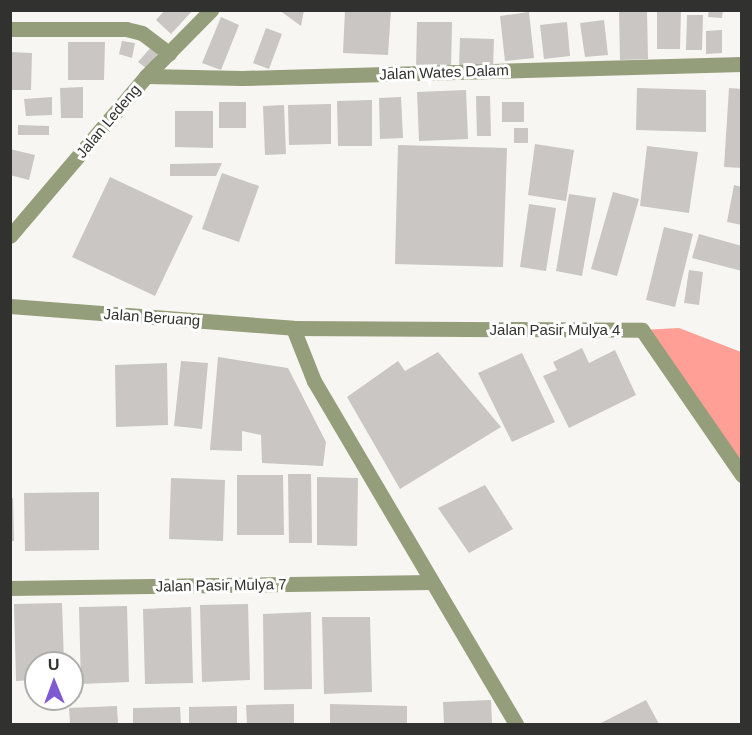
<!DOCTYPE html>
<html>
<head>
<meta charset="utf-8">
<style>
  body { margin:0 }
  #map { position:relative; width:752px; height:735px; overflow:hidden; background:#f7f6f2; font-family:Arial,sans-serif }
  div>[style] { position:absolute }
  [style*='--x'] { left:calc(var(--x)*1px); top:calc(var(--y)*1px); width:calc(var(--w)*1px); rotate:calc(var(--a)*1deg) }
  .forest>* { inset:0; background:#ff9f95 }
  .building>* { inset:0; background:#c9c6c3 }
  .minor>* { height:15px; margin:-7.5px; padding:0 7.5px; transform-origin:7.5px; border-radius:7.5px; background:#959e7a }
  span { translate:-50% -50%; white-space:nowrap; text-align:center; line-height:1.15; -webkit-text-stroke:6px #fff; paint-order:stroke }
  .street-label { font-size:15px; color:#31312f }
  .frame { position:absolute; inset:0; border:12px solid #31312f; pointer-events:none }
  .north { position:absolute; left:24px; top:651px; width:60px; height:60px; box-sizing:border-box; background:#fff; border:2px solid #adadac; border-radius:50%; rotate:359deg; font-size:16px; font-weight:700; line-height:24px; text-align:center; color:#31312f }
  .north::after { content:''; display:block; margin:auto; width:21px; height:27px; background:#7e59d2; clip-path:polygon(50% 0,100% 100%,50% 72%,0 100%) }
</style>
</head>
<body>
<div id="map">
  <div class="forest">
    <i style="clip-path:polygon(679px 328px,741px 352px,741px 485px,642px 330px)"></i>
  </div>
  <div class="building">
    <i style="clip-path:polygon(165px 10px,193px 10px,171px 34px,156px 20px)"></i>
    <i style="clip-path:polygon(279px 10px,304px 10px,301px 26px)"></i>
    <i style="clip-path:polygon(345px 10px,391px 10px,388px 55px,343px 53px)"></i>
    <i style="clip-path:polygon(619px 10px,647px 10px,648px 59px,620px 60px)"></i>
    <i style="clip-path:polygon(657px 10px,681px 10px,680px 49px,657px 49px)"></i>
    <i style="clip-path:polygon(709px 10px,723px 10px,722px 18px,708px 17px)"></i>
    <i style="clip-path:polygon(529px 12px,534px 58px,505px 61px,500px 16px)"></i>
    <i style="clip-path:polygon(687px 15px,703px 15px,702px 50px,686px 50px)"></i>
    <i style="clip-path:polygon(221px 17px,239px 25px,221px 70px,202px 63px)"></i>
    <i style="clip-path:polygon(604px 20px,608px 55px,585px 57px,580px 23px)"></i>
    <i style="clip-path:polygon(417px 22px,452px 22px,451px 70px,416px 69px)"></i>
    <i style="clip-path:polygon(567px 22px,570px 56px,544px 59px,540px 25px)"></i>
    <i style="clip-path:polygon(266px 28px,282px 34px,269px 69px,253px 63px)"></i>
    <i style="clip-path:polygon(722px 30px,722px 53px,706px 54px,706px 31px)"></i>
    <i style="clip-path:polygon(460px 38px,494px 39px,493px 69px,459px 68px)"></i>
    <i style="clip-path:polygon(122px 41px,135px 43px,132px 58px,119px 54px)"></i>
    <i style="clip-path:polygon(68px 42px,105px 42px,104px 80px,68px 80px)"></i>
    <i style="clip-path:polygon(153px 45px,160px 51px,146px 68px,138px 62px)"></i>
    <i style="clip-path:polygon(10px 52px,32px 53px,31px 90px,10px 90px)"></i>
    <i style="clip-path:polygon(83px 87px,83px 118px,61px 118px,60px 88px)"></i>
    <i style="clip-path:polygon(637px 88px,706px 90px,706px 132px,636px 130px)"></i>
    <i style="clip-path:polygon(729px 88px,742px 89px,742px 168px,724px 167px)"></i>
    <i style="clip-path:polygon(466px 90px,468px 139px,419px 141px,417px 92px)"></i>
    <i style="clip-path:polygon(476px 96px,490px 96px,491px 136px,477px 136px)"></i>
    <i style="clip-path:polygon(52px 97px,52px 115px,26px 116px,24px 99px)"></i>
    <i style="clip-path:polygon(401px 97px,403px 138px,380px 139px,379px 98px)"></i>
    <i style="clip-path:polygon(372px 100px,372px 146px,338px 146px,337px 101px)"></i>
    <i style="clip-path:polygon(219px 102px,246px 102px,246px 128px,219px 128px)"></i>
    <i style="clip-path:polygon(502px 102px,524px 102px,524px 122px,502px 122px)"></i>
    <i style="clip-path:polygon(331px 104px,331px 144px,289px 145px,288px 105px)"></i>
    <i style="clip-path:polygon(284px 105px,286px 154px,265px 155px,263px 106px)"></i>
    <i style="clip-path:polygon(175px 111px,213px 111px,213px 148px,175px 147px)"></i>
    <i style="clip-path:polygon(18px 125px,49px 126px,49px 135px,18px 135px)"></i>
    <i style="clip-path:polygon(514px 128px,528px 128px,528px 143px,514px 143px)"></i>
    <i style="clip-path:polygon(535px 144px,574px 150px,566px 201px,528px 195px)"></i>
    <i style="clip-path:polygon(398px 145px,507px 148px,503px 267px,395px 264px)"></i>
    <i style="clip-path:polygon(647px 146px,698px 152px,689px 213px,640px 206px)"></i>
    <i style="clip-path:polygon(10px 149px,35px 155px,29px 180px,10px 175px)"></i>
    <i style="clip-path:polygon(222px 163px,216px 176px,170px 176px,170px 164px)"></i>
    <i style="clip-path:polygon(222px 173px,259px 186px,239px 242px,202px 229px)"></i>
    <i style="clip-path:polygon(110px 177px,193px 216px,155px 296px,72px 257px)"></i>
    <i style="clip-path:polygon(734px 185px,742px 187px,742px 225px,727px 222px)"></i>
    <i style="clip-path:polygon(613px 192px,639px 199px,617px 276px,591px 269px)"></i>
    <i style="clip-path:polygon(569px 194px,596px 198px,582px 276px,556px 271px)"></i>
    <i style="clip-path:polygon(529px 204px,556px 208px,546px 271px,520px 267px)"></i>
    <i style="clip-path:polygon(664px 227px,693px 234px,675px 307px,646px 300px)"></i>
    <i style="clip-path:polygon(699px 234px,742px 246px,742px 271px,692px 258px)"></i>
    <i style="clip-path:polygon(689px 270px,703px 272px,699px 305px,684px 303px)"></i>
    <i style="clip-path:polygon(582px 348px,589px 363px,615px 350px,636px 395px,569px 428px,543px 376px,557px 370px,553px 362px)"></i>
    <i style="clip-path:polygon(438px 352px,501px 427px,400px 489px,347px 397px,398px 361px,405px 371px)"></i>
    <i style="clip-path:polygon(522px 353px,555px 422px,512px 442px,478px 373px)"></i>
    <i style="clip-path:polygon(218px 357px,288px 368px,326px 442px,323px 466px,262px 463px,261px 435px,242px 431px,242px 451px,210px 450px)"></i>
    <i style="clip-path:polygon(181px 361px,208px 363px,202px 429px,174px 426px)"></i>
    <i style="clip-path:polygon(167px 363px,168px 425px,116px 427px,115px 365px)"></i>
    <i style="clip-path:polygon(288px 474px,311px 474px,312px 543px,289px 543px)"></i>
    <i style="clip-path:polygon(237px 475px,283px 475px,284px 535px,237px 535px)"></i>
    <i style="clip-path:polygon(317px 477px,358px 478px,357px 546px,317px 545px)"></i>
    <i style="clip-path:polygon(171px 478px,225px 480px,223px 541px,169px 539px)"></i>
    <i style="clip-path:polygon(485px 485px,513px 529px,469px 553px,438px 508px)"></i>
    <i style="clip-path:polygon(99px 492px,99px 550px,25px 551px,24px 493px)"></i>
    <i style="clip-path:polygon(10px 498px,13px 498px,14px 541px,10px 541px)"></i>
    <i style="clip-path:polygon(62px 603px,64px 663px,36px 663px,36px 680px,16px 681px,14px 604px)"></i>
    <i style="clip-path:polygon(248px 604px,250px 680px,202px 682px,200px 605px)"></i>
    <i style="clip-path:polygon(127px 606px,129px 682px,81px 684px,79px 607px)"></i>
    <i style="clip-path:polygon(191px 607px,193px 683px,145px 684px,143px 609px)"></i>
    <i style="clip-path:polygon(311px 612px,312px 689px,264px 690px,263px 614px)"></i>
    <i style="clip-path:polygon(322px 617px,370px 617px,372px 692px,324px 694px)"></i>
    <i style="clip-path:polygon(491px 700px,492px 724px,444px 724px,443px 702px)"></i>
    <i style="clip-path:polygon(646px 700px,659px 724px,599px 724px)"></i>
    <i style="clip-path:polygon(294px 704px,294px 724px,247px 724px,246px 705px)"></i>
    <i style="clip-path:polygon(330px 704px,407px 706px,407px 724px,330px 724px)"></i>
    <i style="clip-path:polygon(117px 706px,118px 724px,70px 724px,69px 708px)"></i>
    <i style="clip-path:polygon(237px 706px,237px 724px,189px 724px,189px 707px)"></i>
    <i style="clip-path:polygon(180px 707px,181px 724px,133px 724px,133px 708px)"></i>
  </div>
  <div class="minor">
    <i style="--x:10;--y:29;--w:116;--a:0"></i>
    <i style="--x:126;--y:29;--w:16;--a:14"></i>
    <i style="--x:142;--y:33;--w:34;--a:37"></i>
    <i style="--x:146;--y:76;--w:96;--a:1.2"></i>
    <i style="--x:242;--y:78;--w:500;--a:-1.6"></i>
    <i style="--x:10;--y:236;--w:210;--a:-49.6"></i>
    <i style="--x:146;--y:76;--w:93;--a:-45.4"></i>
    <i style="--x:10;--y:306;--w:284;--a:4.4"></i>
    <i style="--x:293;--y:328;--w:349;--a:0.3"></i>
    <i style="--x:642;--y:330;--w:176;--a:55.4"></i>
    <i style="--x:293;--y:328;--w:57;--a:68.4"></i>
    <i style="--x:314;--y:381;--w:398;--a:59.5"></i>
    <i style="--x:10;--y:588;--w:421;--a:-0.8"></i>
  </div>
  <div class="street-label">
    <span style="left:444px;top:72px;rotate:-2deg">Jalan Wates Dalam</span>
    <span style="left:108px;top:121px;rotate:-50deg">Jalan Ledeng</span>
    <span style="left:152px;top:317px;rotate:4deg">Jalan Beruang</span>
    <span style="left:555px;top:330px">Jalan Pasir Mulya 4</span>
    <span style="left:221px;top:585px;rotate:-1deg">Jalan Pasir Mulya 7</span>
  </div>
  <div class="frame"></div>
  <div class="north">U</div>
</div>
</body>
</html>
